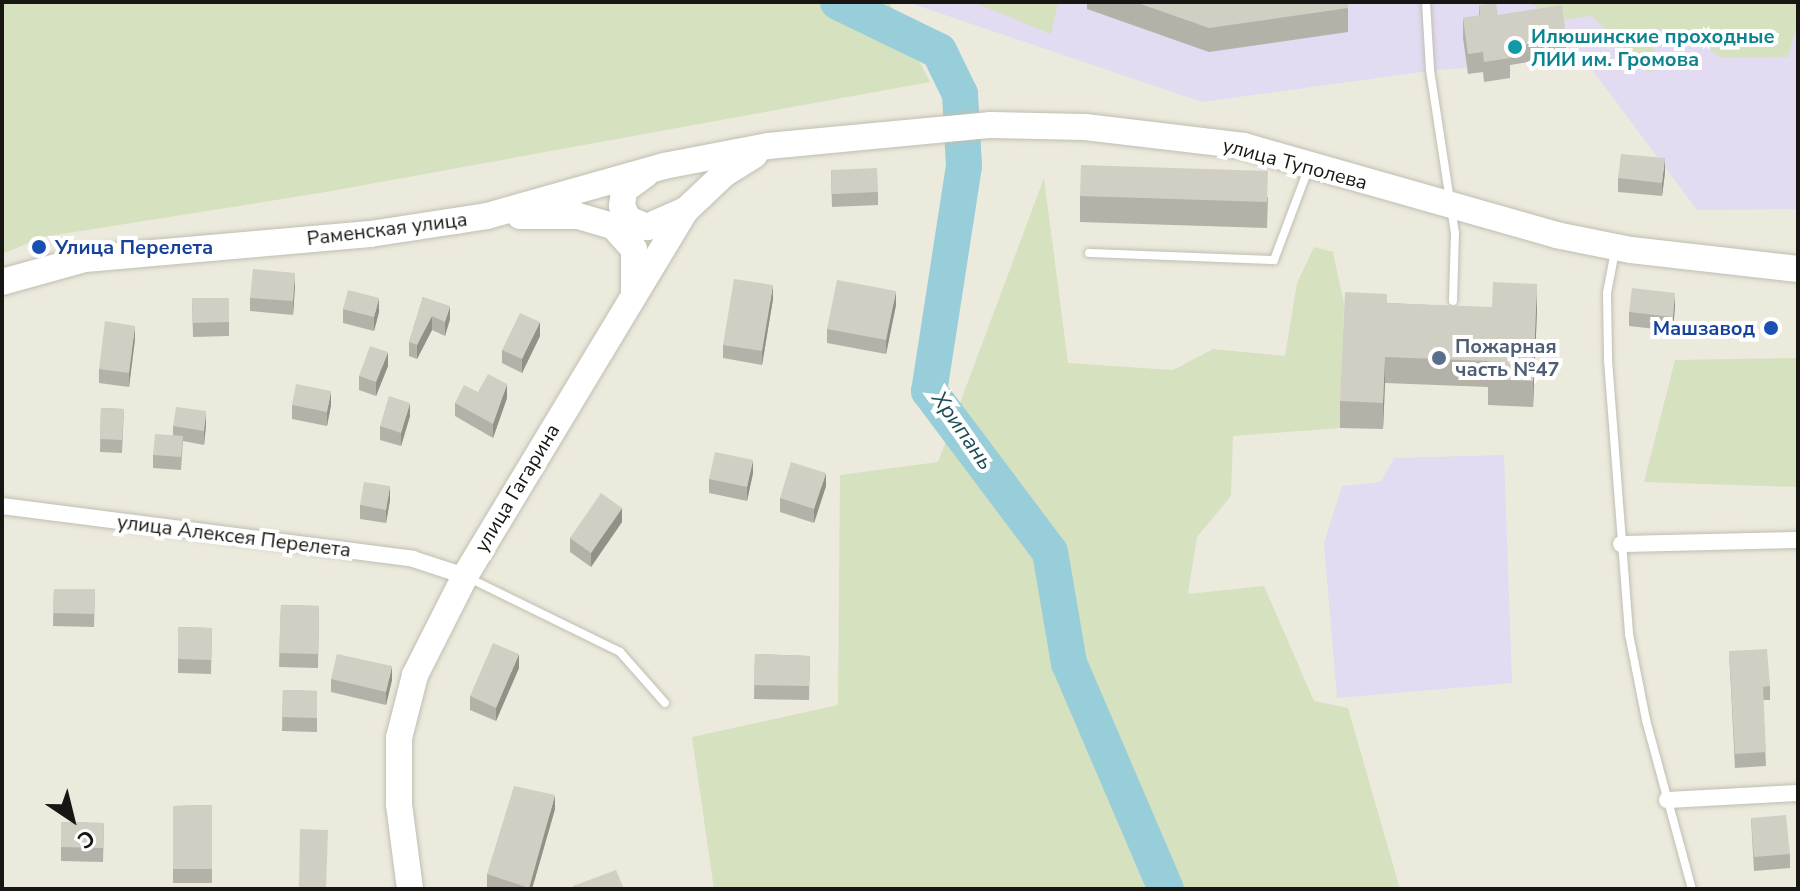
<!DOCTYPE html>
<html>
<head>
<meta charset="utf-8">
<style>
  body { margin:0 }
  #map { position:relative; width:1800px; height:891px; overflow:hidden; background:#eceadd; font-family:"Nunito Sans",sans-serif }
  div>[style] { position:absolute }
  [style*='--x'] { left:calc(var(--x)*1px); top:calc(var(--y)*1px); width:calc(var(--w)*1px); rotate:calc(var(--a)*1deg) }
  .industrial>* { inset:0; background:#e2dbf1 }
  .green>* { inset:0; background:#d6e1bf }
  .river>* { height:36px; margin:-18px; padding:0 18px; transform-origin:18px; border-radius:18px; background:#98ced9 }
  .roads { filter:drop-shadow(0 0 2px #c0beb2) drop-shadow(0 0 2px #c0beb2) }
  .lane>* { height:8px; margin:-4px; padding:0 4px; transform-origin:4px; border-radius:4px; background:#fff }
  .street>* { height:16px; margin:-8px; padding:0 8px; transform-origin:8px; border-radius:8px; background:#fff }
  .primary>* { height:26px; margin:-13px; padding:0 13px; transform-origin:13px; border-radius:13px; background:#fff }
  .wall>* { inset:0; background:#b4b2a8 }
  .shaded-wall>* { inset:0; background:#929188 }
  .building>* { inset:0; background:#d1cfc3 }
  .dots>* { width:22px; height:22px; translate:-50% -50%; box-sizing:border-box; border:4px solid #fff; border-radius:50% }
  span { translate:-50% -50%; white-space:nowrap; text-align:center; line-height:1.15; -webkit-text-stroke:8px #fff; paint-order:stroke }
  .culture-label { font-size:20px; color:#0d838f; font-weight:700 }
  .left { translate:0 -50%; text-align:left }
  .street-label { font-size:20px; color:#171612 }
  .transit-label { font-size:20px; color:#164399; font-weight:700 }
  .right { translate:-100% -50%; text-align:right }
  .service-label { font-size:20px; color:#4e5e75; font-weight:700 }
  .water-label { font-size:22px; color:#1b4a53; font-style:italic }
  .frame { position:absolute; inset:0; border:4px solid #171612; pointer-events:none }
  .north { position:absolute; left:32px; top:779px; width:80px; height:80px; -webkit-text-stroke:6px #fff; paint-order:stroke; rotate:145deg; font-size:22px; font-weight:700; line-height:32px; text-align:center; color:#171612 }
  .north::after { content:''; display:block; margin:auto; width:28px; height:36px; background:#171612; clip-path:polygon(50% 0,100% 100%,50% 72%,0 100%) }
</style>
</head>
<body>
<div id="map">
  <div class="industrial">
    <i style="clip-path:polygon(907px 2px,1798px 2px,1798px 209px,1697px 210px,1587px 63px,1566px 64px,1564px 57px,1508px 65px,1510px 78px,1484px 82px,1483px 72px,1468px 74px,1467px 68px,1436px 70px,1202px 102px)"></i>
    <i style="clip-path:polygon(1504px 455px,1512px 683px,1337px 698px,1324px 543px,1342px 486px,1381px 482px,1394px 458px)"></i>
  </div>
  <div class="green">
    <i style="clip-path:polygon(2px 2px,889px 2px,930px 82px,326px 192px,43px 237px,2px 254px)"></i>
    <i style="clip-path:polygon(973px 2px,1058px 2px,1051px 34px)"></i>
    <i style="clip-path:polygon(1528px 2px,1798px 2px,1798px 21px,1788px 57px,1722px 58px,1690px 35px,1652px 28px,1653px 48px,1667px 63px,1649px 73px,1592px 16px,1559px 20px)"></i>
    <i style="clip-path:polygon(1044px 178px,1068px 363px,1173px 370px,1213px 349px,1285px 356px,1297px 283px,1314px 247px,1333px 252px,1344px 304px,1340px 428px,1233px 436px,1231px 496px,1197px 537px,1188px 594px,1264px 586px,1314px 701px,1348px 708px,1400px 889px,714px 889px,692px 737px,838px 705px,840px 475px,938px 462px)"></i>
    <i style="clip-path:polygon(1798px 358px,1798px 487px,1644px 482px,1675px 360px)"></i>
  </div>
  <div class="river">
    <i style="--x:838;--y:2;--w:112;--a:25.9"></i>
    <i style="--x:939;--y:51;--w:48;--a:64"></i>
    <i style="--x:960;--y:94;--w:72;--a:86.8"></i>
    <i style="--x:964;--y:166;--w:228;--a:98.8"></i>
    <i style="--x:929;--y:391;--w:201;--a:53.1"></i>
    <i style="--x:1050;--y:552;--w:113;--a:80.3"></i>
    <i style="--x:1069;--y:663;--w:246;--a:66.8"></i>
  </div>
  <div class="roads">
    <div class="lane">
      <i style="--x:1426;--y:2;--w:68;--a:86.6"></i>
      <i style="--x:1430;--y:70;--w:165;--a:81.3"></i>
      <i style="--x:1455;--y:233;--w:68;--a:91.7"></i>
      <i style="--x:1615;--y:251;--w:43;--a:100.8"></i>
      <i style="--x:1607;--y:293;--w:67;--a:89.1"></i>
      <i style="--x:1608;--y:360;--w:275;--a:85.6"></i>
      <i style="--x:1629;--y:634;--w:88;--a:78.8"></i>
      <i style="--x:1646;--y:720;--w:175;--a:74.8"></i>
      <i style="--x:1089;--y:253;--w:185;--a:2.2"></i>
      <i style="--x:1274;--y:260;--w:99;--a:-69.4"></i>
      <i style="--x:469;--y:578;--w:168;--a:26.1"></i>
      <i style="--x:620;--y:652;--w:68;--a:48.6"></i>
    </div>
    <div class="street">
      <i style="--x:2;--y:506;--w:414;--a:7.3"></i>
      <i style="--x:413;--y:559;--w:55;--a:18.1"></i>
      <i style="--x:1621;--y:544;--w:177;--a:-1.3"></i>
      <i style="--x:1667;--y:800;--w:131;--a:-3.1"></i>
    </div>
    <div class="primary">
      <i style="--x:646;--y:174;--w:27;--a:144"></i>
      <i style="--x:624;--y:190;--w:16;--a:97"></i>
      <i style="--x:622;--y:206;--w:14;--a:65"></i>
      <i style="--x:628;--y:219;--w:21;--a:23"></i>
      <i style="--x:647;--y:227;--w:43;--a:-23.6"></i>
      <i style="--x:520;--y:216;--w:58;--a:0"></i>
      <i style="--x:578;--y:216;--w:36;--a:16"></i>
      <i style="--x:613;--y:226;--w:31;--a:48"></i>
      <i style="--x:634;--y:249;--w:43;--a:90"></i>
      <i style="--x:2;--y:282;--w:86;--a:-15.5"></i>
      <i style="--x:85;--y:259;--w:286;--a:-5"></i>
      <i style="--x:370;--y:234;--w:118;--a:-8.7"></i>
      <i style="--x:487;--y:216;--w:184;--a:-15.8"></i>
      <i style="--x:664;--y:166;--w:106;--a:-10.9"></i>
      <i style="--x:768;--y:146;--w:224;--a:-5.4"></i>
      <i style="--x:991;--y:125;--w:94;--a:1.2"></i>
      <i style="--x:1085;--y:127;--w:160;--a:6.8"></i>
      <i style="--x:1244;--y:146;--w:324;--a:15.9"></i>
      <i style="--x:1556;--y:235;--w:76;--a:11.3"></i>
      <i style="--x:1631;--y:250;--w:168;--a:6.5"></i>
      <i style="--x:410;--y:889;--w:86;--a:-97.4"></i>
      <i style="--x:399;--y:804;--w:66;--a:-90"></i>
      <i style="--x:399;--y:738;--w:65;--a:-75.7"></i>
      <i style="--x:415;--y:675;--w:111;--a:-63.2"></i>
      <i style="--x:465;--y:576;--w:428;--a:-58.9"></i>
      <i style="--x:686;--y:210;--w:52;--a:-43.5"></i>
      <i style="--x:724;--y:174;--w:36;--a:-32"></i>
    </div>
  </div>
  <div class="wall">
    <i style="clip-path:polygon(1087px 2px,1348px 2px,1348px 32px,1209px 52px,1087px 9px)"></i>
    <i style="clip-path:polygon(1479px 5px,1498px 15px,1566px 36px,1566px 56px,1510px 65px,1510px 78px,1484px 82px,1483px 72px,1468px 74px,1463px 38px,1463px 18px,1479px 16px)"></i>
    <i style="clip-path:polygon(831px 170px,878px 192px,878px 205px,832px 207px)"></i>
    <i style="clip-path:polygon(1665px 172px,1662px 196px,1618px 192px,1618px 178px)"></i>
    <i style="clip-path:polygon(1080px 196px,1268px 197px,1267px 228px,1080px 222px)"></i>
    <i style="clip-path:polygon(295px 286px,293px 315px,250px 311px,250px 298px)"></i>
    <i style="clip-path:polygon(423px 297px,450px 319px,445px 336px,432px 330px,417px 359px,409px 356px,409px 342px)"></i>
    <i style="clip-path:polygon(192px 298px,229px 322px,229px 336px,193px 337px)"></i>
    <i style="clip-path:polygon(773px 299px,762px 365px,723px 358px,723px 345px)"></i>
    <i style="clip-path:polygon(1387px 303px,1537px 310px,1533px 407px,1488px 405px,1488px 387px,1385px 383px,1383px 429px,1340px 428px,1340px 401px)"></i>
    <i style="clip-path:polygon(896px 305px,886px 354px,827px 343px,827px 329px)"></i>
    <i style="clip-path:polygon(1675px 306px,1673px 331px,1629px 326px,1629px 312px)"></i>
    <i style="clip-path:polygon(343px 309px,379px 312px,374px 331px,343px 323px)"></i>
    <i style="clip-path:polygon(540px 336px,522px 373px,502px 363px,502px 350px)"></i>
    <i style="clip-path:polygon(135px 339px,129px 387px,99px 383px,99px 369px)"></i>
    <i style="clip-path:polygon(388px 366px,376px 396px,359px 390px,359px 376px)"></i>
    <i style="clip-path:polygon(478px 392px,507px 398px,493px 438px,455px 416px,455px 403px)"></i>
    <i style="clip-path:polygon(292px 405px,331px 405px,327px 426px,292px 419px)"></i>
    <i style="clip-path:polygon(101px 408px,124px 409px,122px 453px,100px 452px)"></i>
    <i style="clip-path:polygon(410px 416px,401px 446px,380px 440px,380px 426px)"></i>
    <i style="clip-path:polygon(206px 425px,204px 445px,183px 441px,181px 470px,153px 468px,153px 455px,173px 435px,173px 426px)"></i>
    <i style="clip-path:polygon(753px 473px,747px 501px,709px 493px,709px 479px)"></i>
    <i style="clip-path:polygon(826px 486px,814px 523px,780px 512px,780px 498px)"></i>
    <i style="clip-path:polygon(390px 500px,386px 523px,360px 519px,360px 505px)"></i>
    <i style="clip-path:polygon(622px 522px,591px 567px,570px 552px,570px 538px)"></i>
    <i style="clip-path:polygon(54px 589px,95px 589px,94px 627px,53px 626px)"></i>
    <i style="clip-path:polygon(281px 605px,319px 606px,318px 668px,279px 667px)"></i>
    <i style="clip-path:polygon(178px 627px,212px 628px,211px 674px,178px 673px)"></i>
    <i style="clip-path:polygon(1729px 651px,1770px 686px,1770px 700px,1763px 700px,1766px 766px,1735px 768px)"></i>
    <i style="clip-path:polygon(755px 654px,810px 656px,809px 700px,754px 699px)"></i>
    <i style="clip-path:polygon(519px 668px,496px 721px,470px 710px,470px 696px)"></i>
    <i style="clip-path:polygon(331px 679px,392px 680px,386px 705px,331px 692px)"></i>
    <i style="clip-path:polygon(283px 690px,317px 691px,317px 732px,282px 731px)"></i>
    <i style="clip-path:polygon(212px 805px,212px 883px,173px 883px,173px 806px)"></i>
    <i style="clip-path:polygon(555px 809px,532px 889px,491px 889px,487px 888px,487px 874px)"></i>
    <i style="clip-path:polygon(1751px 818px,1790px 854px,1790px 868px,1754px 871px)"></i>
    <i style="clip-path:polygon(61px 822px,104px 823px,103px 862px,61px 861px)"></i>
  </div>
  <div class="shaded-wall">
    <i style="clip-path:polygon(1665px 158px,1665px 172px,1662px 196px,1662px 183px)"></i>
    <i style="clip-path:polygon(295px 273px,295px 286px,293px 315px,293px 301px)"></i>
    <i style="clip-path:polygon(1537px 284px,1537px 310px,1533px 407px,1533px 381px)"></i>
    <i style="clip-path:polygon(773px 285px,773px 299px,762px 365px,762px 351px)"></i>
    <i style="clip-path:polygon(896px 291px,896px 305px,886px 354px,886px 340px)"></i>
    <i style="clip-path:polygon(1675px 293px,1675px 306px,1673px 331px,1673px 317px)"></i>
    <i style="clip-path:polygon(379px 298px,379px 312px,374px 331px,374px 317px)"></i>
    <i style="clip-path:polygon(450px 306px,450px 319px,445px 336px,445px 322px)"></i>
    <i style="clip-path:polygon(432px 316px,432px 330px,417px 359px,417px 345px)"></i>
    <i style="clip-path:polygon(540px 322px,540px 336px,522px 373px,522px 359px)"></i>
    <i style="clip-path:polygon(135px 326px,135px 339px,129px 387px,129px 373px)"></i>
    <i style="clip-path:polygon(388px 352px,388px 366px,376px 396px,376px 382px)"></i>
    <i style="clip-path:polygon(1385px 357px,1385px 383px,1383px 429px,1383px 403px)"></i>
    <i style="clip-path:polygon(507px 384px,507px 398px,493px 438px,493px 424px)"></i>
    <i style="clip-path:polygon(331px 391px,331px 405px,327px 426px,327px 412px)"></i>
    <i style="clip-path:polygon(410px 403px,410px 416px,401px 446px,401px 433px)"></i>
    <i style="clip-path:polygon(206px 411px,206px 425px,204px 445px,204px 431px)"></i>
    <i style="clip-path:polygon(753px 460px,753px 473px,747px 501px,747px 487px)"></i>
    <i style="clip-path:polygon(826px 473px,826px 486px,814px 523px,814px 509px)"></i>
    <i style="clip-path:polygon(390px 486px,390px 500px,386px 523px,386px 510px)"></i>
    <i style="clip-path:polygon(622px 508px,622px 522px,591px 567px,591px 553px)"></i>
    <i style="clip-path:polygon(519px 654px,519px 668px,496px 721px,496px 708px)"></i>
    <i style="clip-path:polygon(392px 666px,392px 680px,386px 705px,386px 692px)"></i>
    <i style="clip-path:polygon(555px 795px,555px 809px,532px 889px,529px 889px)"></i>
  </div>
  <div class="building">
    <i style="clip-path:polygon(1135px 2px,1236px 2px,1239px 3px,1239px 2px,1348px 2px,1348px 8px,1209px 28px)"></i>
    <i style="clip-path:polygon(1496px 3px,1498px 15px,1562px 5px,1566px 36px,1508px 45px,1510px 58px,1484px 62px,1483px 52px,1468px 54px,1463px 18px,1480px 15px,1479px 5px)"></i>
    <i style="clip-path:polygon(1621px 154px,1665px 158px,1662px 183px,1618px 178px)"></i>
    <i style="clip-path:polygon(1081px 165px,1268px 171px,1267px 202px,1080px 196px)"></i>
    <i style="clip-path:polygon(877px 168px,878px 192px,832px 194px,831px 170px)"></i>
    <i style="clip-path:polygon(253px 269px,295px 273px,293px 301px,250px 298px)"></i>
    <i style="clip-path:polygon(734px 279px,773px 285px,762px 351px,723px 345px)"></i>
    <i style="clip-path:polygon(837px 280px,896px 291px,886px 340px,827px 329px)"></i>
    <i style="clip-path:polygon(1493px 282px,1537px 284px,1533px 381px,1488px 379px,1489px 361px,1385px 357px,1383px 403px,1340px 401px,1345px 292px,1387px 294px,1387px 303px,1492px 307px)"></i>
    <i style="clip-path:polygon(1632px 288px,1675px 293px,1673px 317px,1629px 312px)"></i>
    <i style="clip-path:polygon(348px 290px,379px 298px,374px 317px,343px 309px)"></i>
    <i style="clip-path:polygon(423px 297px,450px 306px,445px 322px,432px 316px,417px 345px,409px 342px)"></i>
    <i style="clip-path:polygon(192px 298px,229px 298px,229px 322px,193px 323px)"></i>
    <i style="clip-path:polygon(520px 313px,540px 322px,522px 359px,502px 350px)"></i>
    <i style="clip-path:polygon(105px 321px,135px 326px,129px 373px,99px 369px)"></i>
    <i style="clip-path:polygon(370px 346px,388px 352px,376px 382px,359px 376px)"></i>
    <i style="clip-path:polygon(488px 374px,507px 384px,493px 424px,455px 403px,464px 385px,478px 392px)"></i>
    <i style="clip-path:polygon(296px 384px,331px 391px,327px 412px,292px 405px)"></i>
    <i style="clip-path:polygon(389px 396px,410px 403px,401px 433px,380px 426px)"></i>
    <i style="clip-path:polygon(176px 407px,206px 411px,204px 431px,173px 426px)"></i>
    <i style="clip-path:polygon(101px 408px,124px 409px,122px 440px,100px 439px)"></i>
    <i style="clip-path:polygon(155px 434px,183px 436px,181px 457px,153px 455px)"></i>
    <i style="clip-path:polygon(715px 452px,753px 460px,747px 487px,709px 479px)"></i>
    <i style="clip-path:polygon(791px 462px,826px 473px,814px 509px,780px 498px)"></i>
    <i style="clip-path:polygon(364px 482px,390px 486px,386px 510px,360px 505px)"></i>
    <i style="clip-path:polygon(601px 493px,622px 508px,591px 553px,570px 538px)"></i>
    <i style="clip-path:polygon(54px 589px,95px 589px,94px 614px,53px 613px)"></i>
    <i style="clip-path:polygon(281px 605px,319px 606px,318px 654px,279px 653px)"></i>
    <i style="clip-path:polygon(178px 627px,212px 628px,211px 660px,178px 659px)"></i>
    <i style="clip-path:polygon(493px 643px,519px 654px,496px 708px,470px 696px)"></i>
    <i style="clip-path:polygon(1767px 649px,1770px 686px,1763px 687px,1766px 752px,1735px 754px,1729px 651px)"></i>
    <i style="clip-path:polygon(337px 654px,392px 666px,386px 692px,331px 679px)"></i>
    <i style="clip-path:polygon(755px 654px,810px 656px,809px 686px,754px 685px)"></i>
    <i style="clip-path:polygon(283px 690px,317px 691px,317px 718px,282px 717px)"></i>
    <i style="clip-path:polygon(514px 786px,555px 795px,529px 888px,487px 874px)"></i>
    <i style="clip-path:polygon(212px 805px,212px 869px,173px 869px,173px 806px)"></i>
    <i style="clip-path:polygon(1786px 815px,1790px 854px,1754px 857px,1751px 818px)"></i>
    <i style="clip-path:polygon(61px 822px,104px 823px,103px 848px,61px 847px)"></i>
    <i style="clip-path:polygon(300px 829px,328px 830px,326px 889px,299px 889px)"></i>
    <i style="clip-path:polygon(616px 870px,624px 889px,574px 889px,573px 886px)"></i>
  </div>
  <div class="dots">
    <i style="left:1515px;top:47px;background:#0f9aa8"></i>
    <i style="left:39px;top:247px;background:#1a4fb4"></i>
    <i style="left:1771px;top:328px;background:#1a4fb4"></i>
    <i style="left:1439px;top:358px;background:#5c6f8a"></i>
  </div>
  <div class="culture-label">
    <span class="left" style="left:1531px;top:48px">Илюшинские проходные<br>ЛИИ им. Громова</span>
  </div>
  <div class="street-label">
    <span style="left:1295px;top:164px;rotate:15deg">улица Туполева</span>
    <span style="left:387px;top:229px;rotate:-7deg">Раменская улица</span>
    <span style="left:517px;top:488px;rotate:-59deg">улица Гагарина</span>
    <span style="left:234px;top:536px;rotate:7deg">улица Алексея Перелета</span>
  </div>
  <div class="transit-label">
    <span class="left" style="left:55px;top:247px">Улица Перелета</span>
    <span class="right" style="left:1755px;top:328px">Машзавод</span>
  </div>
  <div class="service-label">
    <span class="left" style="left:1455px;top:358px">Пожарная<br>часть №47</span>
  </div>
  <div class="water-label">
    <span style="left:962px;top:431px;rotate:55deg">Хрипань</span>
  </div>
  <div class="frame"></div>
  <div class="north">С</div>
</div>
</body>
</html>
